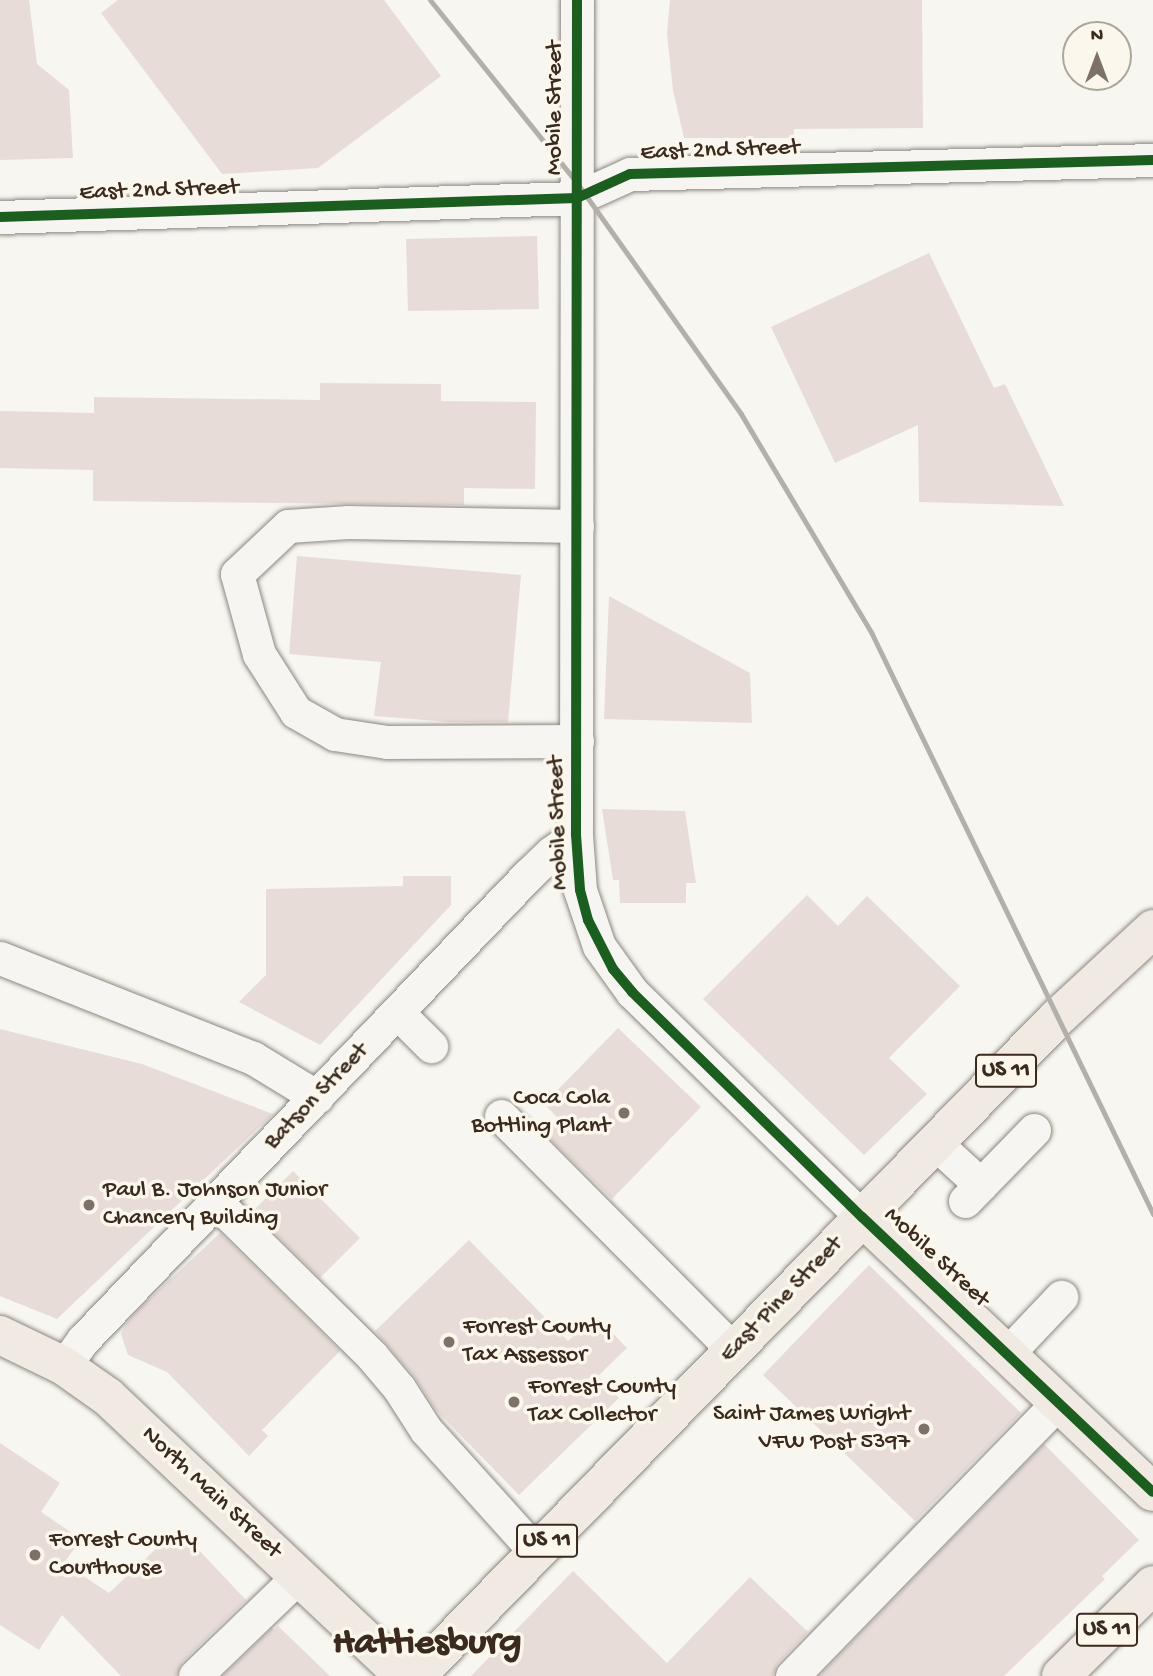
<!DOCTYPE html>
<html>
<head>
<meta charset="utf-8">
<style>
  body { margin:0 }
  #map { position:relative; width:1153px; height:1676px; overflow:hidden; background:#f8f6f0; font-family:"Gochi Hand",sans-serif }
  div>[style] { position:absolute }
  [style*='--x'] { left:calc(var(--x)*1px); top:calc(var(--y)*1px); width:calc(var(--w)*1px); rotate:calc(var(--a)*1deg) }
  .building>* { inset:0; background:#e8dcd8 }
  .roads { filter:drop-shadow(0 0 2px #8b8781) drop-shadow(0 0 2px #8b8781) }
  .minor>* { height:33px; margin:-16.5px; padding:0 16.5px; transform-origin:16.5px; border-radius:16.5px; background:#f6f5f1 }
  .major>* { height:38px; margin:-19px; padding:0 19px; transform-origin:19px; border-radius:19px; background:#f0eae2 }
  .rail>* { height:5px; margin:-2.5px; padding:0 2.5px; transform-origin:2.5px; border-radius:2.5px; background:#b3b0ac }
  .cycleway>* { height:10px; margin:-5px; padding:0 5px; transform-origin:5px; border-radius:5px; background:#1b5e20 }
  .dots>* { width:19px; height:19px; translate:-50% -50%; box-sizing:border-box; border:4px solid #fbf7ec; border-radius:50% }
  span { translate:-50% -50%; white-space:nowrap; text-align:center; line-height:1.15; -webkit-text-stroke:7px #fbf7ec; paint-order:stroke }
  .shield-label span { padding:2px 5px; background:#fbf7ec; border:2px solid; border-radius:5px; -webkit-text-stroke-width:0 }
  .shield-label { font-size:23px; color:#3b2a1e; font-weight:700 }
  .street-label { font-size:24px; color:#3b2a1e }
  .poi-label { font-size:24px; color:#3b2a1e }
  .right { translate:-100% -50%; text-align:right }
  .left { translate:0 -50%; text-align:left }
  .town-label { font-size:38px; color:#3b2a1e; font-weight:700 }
  .north { position:absolute; left:1062px; top:21px; width:70px; height:70px; box-sizing:border-box; background:#fbf7ec; border:2px solid #aea59a; border-radius:50%; rotate:0deg; font-size:19px; font-weight:700; line-height:28px; text-align:center; color:#3b2a1e }
  .north::after { content:''; display:block; margin:auto; width:24px; height:32px; background:#7d7168; clip-path:polygon(50% 0,100% 100%,50% 72%,0 100%) }
</style>
</head>
<body>
<div id="map">
  <div class="building">
    <i style="clip-path:polygon(0 0,29px 0,37px 64px,69px 90px,73px 158px,0 160px)"></i>
    <i style="clip-path:polygon(118px 0,384px 0,441px 76px,318px 168px,222px 174px,101px 13px)"></i>
    <i style="clip-path:polygon(670px 0,922px 0,923px 128px,794px 129px,794px 138px,684px 138px,673px 90px,667px 34px)"></i>
    <i style="clip-path:polygon(537px 236px,539px 309px,408px 311px,406px 239px)"></i>
    <i style="clip-path:polygon(929px 253px,994px 388px,1005px 384px,1064px 506px,919px 502px,918px 425px,835px 463px,771px 327px)"></i>
    <i style="clip-path:polygon(320px 383px,441px 384px,441px 401px,536px 402px,535px 489px,464px 488px,464px 505px,93px 501px,93px 470px,0 468px,0 411px,94px 413px,94px 397px,320px 400px)"></i>
    <i style="clip-path:polygon(297px 556px,521px 575px,508px 722px,451px 722px,374px 716px,381px 662px,289px 654px)"></i>
    <i style="clip-path:polygon(609px 596px,750px 673px,752px 723px,604px 719px)"></i>
    <i style="clip-path:polygon(602px 809px,685px 811px,696px 883px,686px 883px,686px 903px,620px 903px,619px 880px,613px 880px)"></i>
    <i style="clip-path:polygon(403px 876px,451px 876px,451px 905px,320px 1045px,239px 1002px,266px 975px,266px 889px,403px 886px)"></i>
    <i style="clip-path:polygon(807px 895px,838px 926px,867px 896px,960px 986px,889px 1058px,927px 1094px,864px 1155px,703px 999px)"></i>
    <i style="clip-path:polygon(618px 1028px,701px 1107px,612px 1199px,545px 1134px,559px 1119px,544px 1104px)"></i>
    <i style="clip-path:polygon(0 1029px,142px 1064px,273px 1114px,57px 1319px,0 1296px)"></i>
    <i style="clip-path:polygon(293px 1171px,360px 1238px,320px 1278px,253px 1211px)"></i>
    <i style="clip-path:polygon(220px 1233px,340px 1351px,262px 1430px,268px 1436px,249px 1456px,167px 1372px,128px 1355px,121px 1334px,128px 1321px,145px 1303px)"></i>
    <i style="clip-path:polygon(469px 1240px,568px 1341px,595px 1315px,627px 1348px,598px 1376px,619px 1398px,519px 1495px,435px 1409px,414px 1376px,375px 1331px)"></i>
    <i style="clip-path:polygon(869px 1265px,1021px 1413px,915px 1521px,763px 1375px)"></i>
    <i style="clip-path:polygon(0 1443px,60px 1483px,41px 1512px,81px 1539px,64px 1563px,109px 1593px,178px 1528px,246px 1600px,182px 1662px,176px 1676px,121px 1676px,62px 1615px,39px 1650px,0 1625px)"></i>
    <i style="clip-path:polygon(1044px 1444px,1139px 1540px,1102px 1576px,1105px 1579px,1004px 1676px,819px 1676px)"></i>
    <i style="clip-path:polygon(573px 1571px,667px 1663px,750px 1577px,808px 1632px,778px 1663px,773px 1676px,471px 1676px)"></i>
    <i style="clip-path:polygon(278px 1626px,330px 1676px,223px 1676px,272px 1628px,274px 1630px)"></i>
  </div>
  <div class="roads">
    <div class="minor">
      <i style="--x:577;--y:0;--w:835;--a:90.07"></i>
      <i style="--x:576;--y:835;--w:55;--a:85.8"></i>
      <i style="--x:580;--y:890;--w:59;--a:71.3"></i>
      <i style="--x:599;--y:946;--w:57;--a:54.3"></i>
      <i style="--x:632;--y:992;--w:322;--a:44.4"></i>
      <i style="--x:0;--y:217;--w:577;--a:-1.89"></i>
      <i style="--x:577;--y:198;--w:58;--a:-24.4"></i>
      <i style="--x:630;--y:174;--w:523;--a:-1.53"></i>
      <i style="--x:577;--y:741;--w:190;--a:179.7"></i>
      <i style="--x:387;--y:742;--w:53;--a:-171.3"></i>
      <i style="--x:335;--y:734;--w:45;--a:-150.6"></i>
      <i style="--x:296;--y:712;--w:69;--a:-122.5"></i>
      <i style="--x:259;--y:654;--w:83;--a:-105.4"></i>
      <i style="--x:237;--y:574;--w:70;--a:-43.3"></i>
      <i style="--x:288;--y:526;--w:60;--a:-3.8"></i>
      <i style="--x:348;--y:522;--w:229;--a:1"></i>
      <i style="--x:0;--y:958;--w:272;--a:21.6"></i>
      <i style="--x:253;--y:1058;--w:75;--a:31.4"></i>
      <i style="--x:398;--y:1013;--w:47;--a:45"></i>
      <i style="--x:501;--y:1116;--w:330;--a:45.2"></i>
      <i style="--x:935;--y:1143;--w:62;--a:42.4"></i>
      <i style="--x:965;--y:1201;--w:99;--a:-45.8"></i>
      <i style="--x:216;--y:1202;--w:219;--a:44.6"></i>
      <i style="--x:372;--y:1356;--w:42;--a:49.8"></i>
      <i style="--x:399;--y:1388;--w:50;--a:57.3"></i>
      <i style="--x:426;--y:1430;--w:164;--a:48"></i>
      <i style="--x:1007;--y:1354;--w:79;--a:-46.5"></i>
      <i style="--x:64;--y:1366;--w:32;--a:-54"></i>
      <i style="--x:83;--y:1340;--w:644;--a:-46.26"></i>
      <i style="--x:528;--y:875;--w:32;--a:-44"></i>
      <i style="--x:551;--y:853;--w:31;--a:-36"></i>
      <i style="--x:195;--y:1676;--w:144;--a:-43.9"></i>
      <i style="--x:792;--y:1676;--w:382;--a:-45.8"></i>
    </div>
    <div class="major">
      <i style="--x:862;--y:1217;--w:400;--a:43.4"></i>
      <i style="--x:0;--y:1335;--w:71;--a:25.8"></i>
      <i style="--x:64;--y:1366;--w:54;--a:35.2"></i>
      <i style="--x:108;--y:1397;--w:407;--a:43.3"></i>
      <i style="--x:416;--y:1676;--w:919;--a:-45.75"></i>
      <i style="--x:1057;--y:1018;--w:131;--a:-42.8"></i>
      <i style="--x:1061;--y:1676;--w:129;--a:-44.7"></i>
    </div>
  </div>
  <div class="rail">
    <i style="--x:430;--y:0;--w:235;--a:51.2"></i>
    <i style="--x:577;--y:183;--w:283;--a:54.6"></i>
    <i style="--x:741;--y:414;--w:254;--a:59.2"></i>
    <i style="--x:871;--y:632;--w:647;--a:64.15"></i>
  </div>
  <div class="cycleway">
    <i style="--x:577;--y:0;--w:835;--a:90.07"></i>
    <i style="--x:576;--y:835;--w:55;--a:85.8"></i>
    <i style="--x:580;--y:890;--w:31;--a:75"></i>
    <i style="--x:588;--y:920;--w:55;--a:63"></i>
    <i style="--x:613;--y:969;--w:30;--a:50"></i>
    <i style="--x:632;--y:992;--w:322;--a:44.4"></i>
    <i style="--x:862;--y:1217;--w:400;--a:43.4"></i>
    <i style="--x:0;--y:217;--w:577;--a:-1.89"></i>
    <i style="--x:577;--y:198;--w:58;--a:-24.4"></i>
    <i style="--x:630;--y:174;--w:523;--a:-1.53"></i>
  </div>
  <div class="dots">
    <i style="left:624px;top:1113px;background:#7d7168"></i>
    <i style="left:89px;top:1205px;background:#7d7168"></i>
    <i style="left:449px;top:1342px;background:#7d7168"></i>
    <i style="left:514px;top:1402px;background:#7d7168"></i>
    <i style="left:924px;top:1429px;background:#7d7168"></i>
    <i style="left:35px;top:1555px;background:#7d7168"></i>
  </div>
  <div class="shield-label">
    <span style="left:1006px;top:1071px">US 11</span>
    <span style="left:547px;top:1541px">US 11</span>
    <span style="left:1107px;top:1630px">US 11</span>
  </div>
  <div class="street-label">
    <span style="left:556px;top:108px;rotate:-90deg">Mobile Street</span>
    <span style="left:720px;top:151px;rotate:-2deg">East 2nd Street</span>
    <span style="left:159px;top:191px;rotate:-2deg">East 2nd Street</span>
    <span style="left:559px;top:823px;rotate:-92deg">Mobile Street</span>
    <span style="left:317px;top:1097px;rotate:-46deg">Batson Street</span>
    <span style="left:936px;top:1258px;rotate:43deg">Mobile Street</span>
    <span style="left:782px;top:1300px;rotate:-46deg">East Pine Street</span>
    <span style="left:211px;top:1493px;rotate:43deg">North Main Street</span>
  </div>
  <div class="poi-label">
    <span class="right" style="left:610px;top:1113px">Coca Cola<br>Bottling Plant</span>
    <span class="left" style="left:103px;top:1205px">Paul B. Johnson Junior<br>Chancery Building</span>
    <span class="left" style="left:463px;top:1342px">Forrest County<br>Tax Assessor</span>
    <span class="left" style="left:528px;top:1402px">Forrest County<br>Tax Collector</span>
    <span class="right" style="left:910px;top:1429px">Saint James Wright<br>VFW Post 5397</span>
    <span class="left" style="left:49px;top:1555px">Forrest County<br>Courthouse</span>
  </div>
  <div class="town-label">
    <span style="left:427px;top:1645px">Hattiesburg</span>
  </div>
  <div class="north">N</div>
</div>
</body>
</html>
